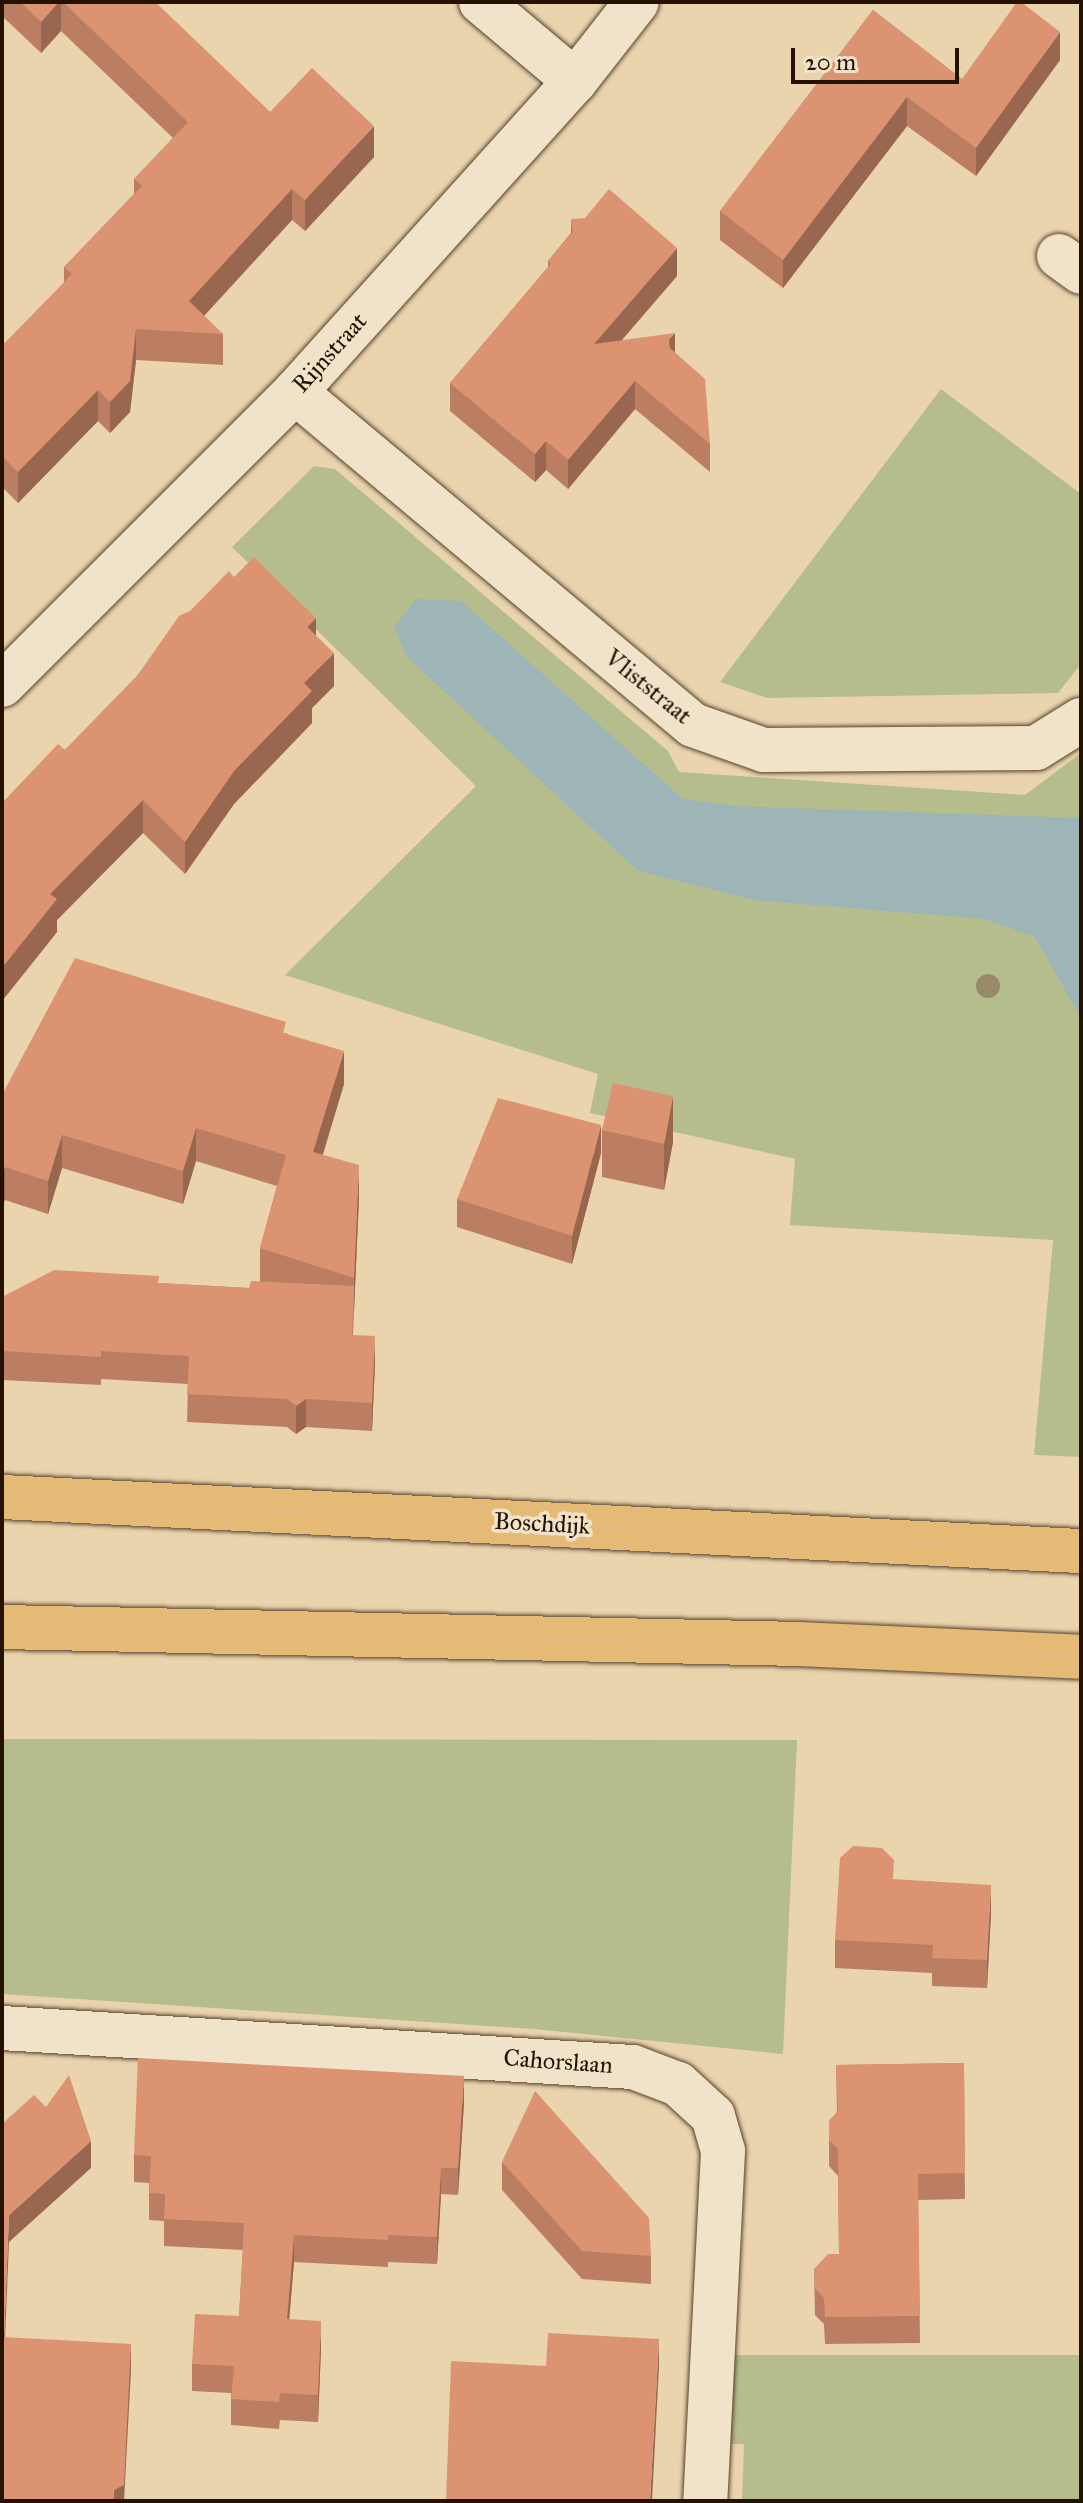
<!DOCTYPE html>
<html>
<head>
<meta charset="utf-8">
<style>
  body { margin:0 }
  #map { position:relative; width:1083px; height:2503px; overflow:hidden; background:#ead4ae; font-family:"IM FELL Great Primer",serif }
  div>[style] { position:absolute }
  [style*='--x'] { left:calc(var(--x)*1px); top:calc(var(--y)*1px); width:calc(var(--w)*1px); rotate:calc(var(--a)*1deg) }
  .green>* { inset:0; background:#b5bd8c }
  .water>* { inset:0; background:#9eb5b7 }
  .roads { filter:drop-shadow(0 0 2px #56422c) drop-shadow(0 0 2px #56422c) }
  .street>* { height:44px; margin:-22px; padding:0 22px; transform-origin:22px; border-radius:22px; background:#f1e3ca }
  .secondary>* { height:44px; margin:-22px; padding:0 22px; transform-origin:22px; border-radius:22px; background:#f1e3ca }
  .primary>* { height:44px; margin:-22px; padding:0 22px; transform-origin:22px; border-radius:22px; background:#e5ba77 }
  .trees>* { width:24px; height:24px; margin:-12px; border-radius:50%; background:#998a69 }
  .wall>* { inset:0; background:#bc7e62 }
  .shaded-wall>* { inset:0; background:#996750 }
  .building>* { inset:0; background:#db9372 }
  span { translate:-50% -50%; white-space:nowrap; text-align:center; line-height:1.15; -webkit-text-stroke:7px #f1e3ca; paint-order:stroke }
  .street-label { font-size:24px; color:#251100 }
  .frame { position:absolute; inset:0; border:4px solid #251100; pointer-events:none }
  .scale { position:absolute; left:791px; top:48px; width:168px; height:36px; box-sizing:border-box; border:4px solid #251100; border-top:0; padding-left:10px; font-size:24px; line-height:28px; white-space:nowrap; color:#251100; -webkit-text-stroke:6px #f1e3ca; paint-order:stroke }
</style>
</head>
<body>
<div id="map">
  <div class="green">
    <i style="clip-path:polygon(941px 389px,1081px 494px,1081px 664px,1058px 693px,767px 698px,720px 682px)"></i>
    <i style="clip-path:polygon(314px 466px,335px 469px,668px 751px,679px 772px,1025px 795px,1081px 753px,1081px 1457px,1034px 1455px,1053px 1240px,790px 1225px,795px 1159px,590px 1113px,598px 1074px,285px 975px,476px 786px,232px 547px)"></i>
    <i style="clip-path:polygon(2px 1739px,797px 1740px,783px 2054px,534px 2029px,2px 1994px)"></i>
    <i style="clip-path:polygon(728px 2355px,1081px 2355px,1081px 2501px,742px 2501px,744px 2444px,724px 2444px)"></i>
  </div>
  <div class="water">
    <i style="clip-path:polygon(416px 599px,461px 601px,683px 799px,736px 806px,1081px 818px,1081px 1018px,1035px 937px,985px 919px,754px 900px,638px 871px,407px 657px,394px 627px)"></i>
  </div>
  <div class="roads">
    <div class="street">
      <i style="--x:1059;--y:256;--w:27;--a:36"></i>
      <i style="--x:295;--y:392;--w:519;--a:39.92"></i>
      <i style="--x:693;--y:725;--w:75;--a:19.4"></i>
      <i style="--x:764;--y:750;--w:272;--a:-0.4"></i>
      <i style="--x:1036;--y:748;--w:53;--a:-31.9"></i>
      <i style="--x:2;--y:2028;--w:632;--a:3.54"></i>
      <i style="--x:633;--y:2067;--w:48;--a:20.7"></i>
      <i style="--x:678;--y:2084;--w:47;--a:42.4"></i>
      <i style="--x:713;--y:2116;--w:36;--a:74"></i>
      <i style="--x:723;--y:2151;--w:350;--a:92.9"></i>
    </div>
    <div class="secondary">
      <i style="--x:481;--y:2;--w:123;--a:40"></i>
      <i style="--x:2;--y:685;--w:414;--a:-45"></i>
      <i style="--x:295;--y:392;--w:418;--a:-48"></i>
      <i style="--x:575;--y:81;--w:100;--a:-51.9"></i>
    </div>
    <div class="primary">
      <i style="--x:2;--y:1497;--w:1080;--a:2.87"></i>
      <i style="--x:2;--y:1627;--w:796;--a:1.22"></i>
      <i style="--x:798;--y:1644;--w:283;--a:2.6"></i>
    </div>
  </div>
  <div class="trees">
    <i style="left:988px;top:986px"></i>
  </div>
  <div class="wall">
    <i style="clip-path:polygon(2px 2px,155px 2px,270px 112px,374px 157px,305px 231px,292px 220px,204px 316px,223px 334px,223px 365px,136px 360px,130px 412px,110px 433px,98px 421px,18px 503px,2px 487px,2px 346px,64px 283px,64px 267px,134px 194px,134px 179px,173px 138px,61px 31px,41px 53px,2px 16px)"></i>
    <i style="clip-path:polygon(873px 10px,962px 79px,1060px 60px,976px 176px,907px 126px,783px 288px,720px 240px,720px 211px)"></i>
    <i style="clip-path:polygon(571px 219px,677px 276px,622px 340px,675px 352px,710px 444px,710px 472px,635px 409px,568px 489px,546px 470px,535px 482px,450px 411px,450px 383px,548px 267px,548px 261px,571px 233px)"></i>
    <i style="clip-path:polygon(234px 577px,316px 636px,334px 686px,312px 708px,312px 723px,234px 804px,185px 874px,143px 833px,57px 920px,57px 932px,2px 1001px,65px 750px,137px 676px,190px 611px)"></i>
    <i style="clip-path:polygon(286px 1033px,344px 1084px,323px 1155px,359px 1197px,353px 1335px,375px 1364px,372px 1431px,306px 1427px,296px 1434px,287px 1427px,187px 1422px,188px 1384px,101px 1379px,101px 1385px,2px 1380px,2px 1297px,159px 1283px,249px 1288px,260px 1281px,260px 1248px,277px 1186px,196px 1161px,183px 1204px,62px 1168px,48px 1214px,5px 1200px,2px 1095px)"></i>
    <i style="clip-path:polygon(602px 1130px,673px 1142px,664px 1190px,602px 1177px)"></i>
    <i style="clip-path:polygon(601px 1153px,572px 1264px,457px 1227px,457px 1199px)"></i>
    <i style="clip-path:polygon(1081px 1768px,1081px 1813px,1079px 1801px,1079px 1773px)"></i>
    <i style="clip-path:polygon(894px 1880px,991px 1913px,987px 1988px,932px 1986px,932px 1973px,835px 1968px,835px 1940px)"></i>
    <i style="clip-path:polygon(964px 2063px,965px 2199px,918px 2200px,920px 2343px,825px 2344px,824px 2324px,815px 2315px,814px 2269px,839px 2254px,838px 2176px,829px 2166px,829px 2121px,837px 2112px,836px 2065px)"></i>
    <i style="clip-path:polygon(464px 2103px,458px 2195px,441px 2194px,437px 2264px,388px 2262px,388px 2267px,294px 2262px,289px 2319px,321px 2348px,318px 2422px,280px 2420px,279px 2429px,231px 2425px,231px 2393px,192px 2391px,192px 2364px,239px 2316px,243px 2250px,164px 2246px,164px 2221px,149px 2220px,149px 2183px,134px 2182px,134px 2155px)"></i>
    <i style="clip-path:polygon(502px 2162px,651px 2256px,651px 2284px,582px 2279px,502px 2190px)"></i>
  </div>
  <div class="shaded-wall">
    <i style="clip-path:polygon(59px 2px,61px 2px,61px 31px,41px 53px,41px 22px)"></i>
    <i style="clip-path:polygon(1060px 32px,1060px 60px,976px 176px,976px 148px)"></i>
    <i style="clip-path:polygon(907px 97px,907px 126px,783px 288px,783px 260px)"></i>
    <i style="clip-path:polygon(374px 126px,374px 157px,305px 231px,305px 200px)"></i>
    <i style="clip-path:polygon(292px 189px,292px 220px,189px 332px,189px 301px)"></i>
    <i style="clip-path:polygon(677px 248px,677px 276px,594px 372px,594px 344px)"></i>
    <i style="clip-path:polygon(136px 329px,136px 360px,130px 412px,110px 433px,110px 402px)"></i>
    <i style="clip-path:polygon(675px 333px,675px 361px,669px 368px,669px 339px)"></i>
    <i style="clip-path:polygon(635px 381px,635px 409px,568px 489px,568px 460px)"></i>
    <i style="clip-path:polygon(98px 390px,98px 421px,18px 503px,18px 472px)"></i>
    <i style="clip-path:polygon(546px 441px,546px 470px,535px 482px,535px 454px)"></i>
    <i style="clip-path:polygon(316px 618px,316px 651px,307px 627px)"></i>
    <i style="clip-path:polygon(334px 653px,334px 686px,312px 708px,312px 723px,234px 804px,185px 874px,185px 842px,234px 771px,304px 683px)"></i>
    <i style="clip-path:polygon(143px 800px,143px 833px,57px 920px,57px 932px,2px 1001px,2px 968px,50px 894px)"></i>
    <i style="clip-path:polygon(344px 1051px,344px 1084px,313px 1185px,313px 1152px)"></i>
    <i style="clip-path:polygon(673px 1096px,673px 1142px,664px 1190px,664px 1144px)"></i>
    <i style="clip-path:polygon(601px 1125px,601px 1153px,572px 1264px,572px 1236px)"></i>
    <i style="clip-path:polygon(196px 1128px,196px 1161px,183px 1204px,183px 1171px)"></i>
    <i style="clip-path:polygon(62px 1135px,62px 1168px,48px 1214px,48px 1181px)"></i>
    <i style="clip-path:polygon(359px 1165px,359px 1197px,354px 1311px,354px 1278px)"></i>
    <i style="clip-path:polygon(5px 1167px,5px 1200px,2px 1208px,2px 1175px)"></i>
    <i style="clip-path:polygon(375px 1336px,375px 1364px,372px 1431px,372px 1403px)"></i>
    <i style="clip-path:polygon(306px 1399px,306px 1427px,296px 1434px,296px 1406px)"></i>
    <i style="clip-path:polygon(991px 1885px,991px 1913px,987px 1988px,987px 1960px)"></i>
    <i style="clip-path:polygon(464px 2076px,464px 2103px,458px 2195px,458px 2168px)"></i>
    <i style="clip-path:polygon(91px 2141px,91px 2168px,9px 2242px,4px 2364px,4px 2337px,9px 2215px)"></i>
    <i style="clip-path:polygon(441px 2168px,441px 2194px,437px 2264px,437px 2237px)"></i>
    <i style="clip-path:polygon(294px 2235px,294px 2262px,287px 2346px,287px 2319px)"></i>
    <i style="clip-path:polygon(321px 2321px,321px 2348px,318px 2422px,318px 2395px)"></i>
    <i style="clip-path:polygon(659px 2339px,659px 2366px,652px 2501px,650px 2501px)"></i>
    <i style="clip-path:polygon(131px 2344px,131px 2371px,124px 2501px,113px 2501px)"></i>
  </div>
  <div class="building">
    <i style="clip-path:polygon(20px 2px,59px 2px,41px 22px)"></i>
    <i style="clip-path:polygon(63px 2px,155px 2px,270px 112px,312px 68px,374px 126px,305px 200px,292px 189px,189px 301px,223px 334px,136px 329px,130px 381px,110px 402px,98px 390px,18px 472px,2px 456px,2px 346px,72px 274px,64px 267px,142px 186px,134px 179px,188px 122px)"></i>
    <i style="clip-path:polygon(1017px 2px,1021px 2px,1060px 32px,976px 148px,907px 97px,783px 260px,720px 211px,873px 10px,962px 79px)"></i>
    <i style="clip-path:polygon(609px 189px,677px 248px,594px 344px,675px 333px,669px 339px,670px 348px,705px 379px,710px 444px,635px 381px,568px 460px,546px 441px,535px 454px,450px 383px,551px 264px,548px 261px,573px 232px,571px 219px,585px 218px)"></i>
    <i style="clip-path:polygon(254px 557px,316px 618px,307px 627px,334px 653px,304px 683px,312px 691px,234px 771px,185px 842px,143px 800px,50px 894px,57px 899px,2px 968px,2px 803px,58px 744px,65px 750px,137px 676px,179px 616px,190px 611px,229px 571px,234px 577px)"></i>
    <i style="clip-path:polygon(75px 958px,286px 1022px,283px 1033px,344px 1051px,313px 1152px,359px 1165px,354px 1278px,260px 1248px,286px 1155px,196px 1128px,183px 1171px,62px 1135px,48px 1181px,5px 1167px,2px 1175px,2px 1095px)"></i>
    <i style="clip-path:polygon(613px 1083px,673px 1096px,664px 1144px,602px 1130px)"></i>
    <i style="clip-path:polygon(498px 1098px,601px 1125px,572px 1236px,457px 1199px)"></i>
    <i style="clip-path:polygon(54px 1270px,159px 1276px,158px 1283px,249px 1288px,251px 1281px,354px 1286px,352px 1335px,375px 1336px,372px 1403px,306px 1399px,296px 1406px,287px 1399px,187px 1394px,189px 1356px,101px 1351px,101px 1357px,2px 1351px,2px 1297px)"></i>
    <i style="clip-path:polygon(853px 1846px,882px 1848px,894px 1860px,893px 1879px,991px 1885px,987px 1960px,932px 1958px,933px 1945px,835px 1940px,840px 1858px)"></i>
    <i style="clip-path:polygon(138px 2058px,464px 2076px,458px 2168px,441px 2168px,437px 2237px,388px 2235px,388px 2240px,294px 2235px,287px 2319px,321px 2321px,318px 2395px,280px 2393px,279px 2402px,231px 2399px,234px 2366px,192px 2364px,195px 2314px,239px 2316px,244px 2223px,164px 2219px,165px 2194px,149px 2193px,151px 2156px,134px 2155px)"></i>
    <i style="clip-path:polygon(964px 2063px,965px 2173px,918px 2174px,920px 2316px,825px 2317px,824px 2298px,815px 2288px,814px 2269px,828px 2254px,839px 2254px,838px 2149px,829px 2140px,829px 2121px,838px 2111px,836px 2065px)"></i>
    <i style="clip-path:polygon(69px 2075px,91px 2141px,9px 2215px,4px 2337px,131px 2344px,124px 2485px,114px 2490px,113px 2501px,2px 2501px,2px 2124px,34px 2095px,46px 2107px)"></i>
    <i style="clip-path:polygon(535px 2091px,649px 2218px,651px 2256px,582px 2251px,502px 2162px)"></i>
    <i style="clip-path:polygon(548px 2333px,659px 2339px,650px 2501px,446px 2501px,451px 2361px,546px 2366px)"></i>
  </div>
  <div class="street-label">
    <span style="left:330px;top:353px;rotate:-48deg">Rijnstraat</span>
    <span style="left:648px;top:687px;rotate:39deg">Vliststraat</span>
    <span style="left:542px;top:1524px;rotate:3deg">Boschdijk</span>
    <span style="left:558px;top:2062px;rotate:4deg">Cahorslaan</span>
  </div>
  <div class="frame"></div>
  <div class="scale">20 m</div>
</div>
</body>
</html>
